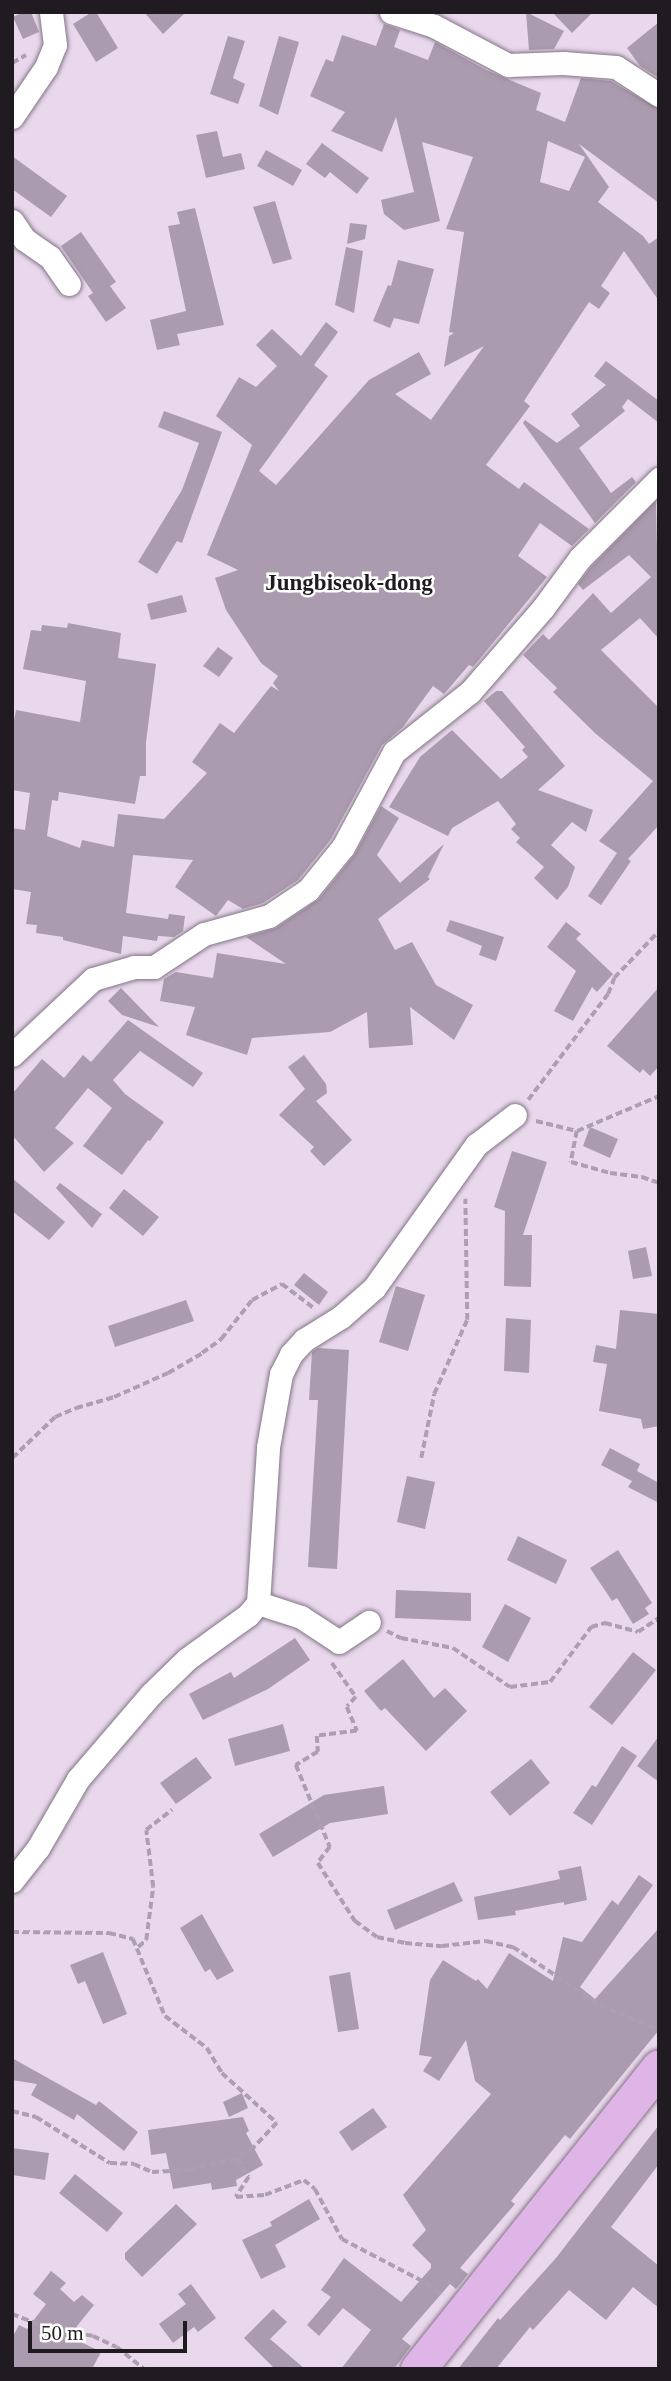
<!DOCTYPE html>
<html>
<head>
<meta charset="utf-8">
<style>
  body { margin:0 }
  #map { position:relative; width:671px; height:2381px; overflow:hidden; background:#e9d8ec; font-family:"Times New Roman",serif }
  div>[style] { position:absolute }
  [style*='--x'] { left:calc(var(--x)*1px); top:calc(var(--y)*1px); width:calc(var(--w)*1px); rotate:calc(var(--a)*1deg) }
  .building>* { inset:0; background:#ab9bae }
  .path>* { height:3.5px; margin-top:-1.75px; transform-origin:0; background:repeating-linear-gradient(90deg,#ac9faf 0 7px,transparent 0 10.5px) }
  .roads { filter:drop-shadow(0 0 2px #827485) drop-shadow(0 0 2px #827485) }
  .minor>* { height:23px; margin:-11.5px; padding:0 11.5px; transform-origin:11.5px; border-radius:11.5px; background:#fff }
  .primary>* { height:35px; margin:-17.5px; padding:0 17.5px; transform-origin:17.5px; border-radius:17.5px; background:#deb5e6 }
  span { translate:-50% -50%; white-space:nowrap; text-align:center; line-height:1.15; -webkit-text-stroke:5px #fff; paint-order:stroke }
  .quarter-label { font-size:23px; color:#201a21; font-weight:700 }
  .frame { position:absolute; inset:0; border:14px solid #201a21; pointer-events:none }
  .scale { position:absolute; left:28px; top:2321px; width:159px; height:32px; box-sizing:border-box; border:4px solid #201a21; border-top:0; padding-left:9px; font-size:21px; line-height:24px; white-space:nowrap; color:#201a21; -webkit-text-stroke:5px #fff; paint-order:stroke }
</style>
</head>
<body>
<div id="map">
  <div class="building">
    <i style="clip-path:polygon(24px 12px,31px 12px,39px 32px,23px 39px,13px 17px)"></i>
    <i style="clip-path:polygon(92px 12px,96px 12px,118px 48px,96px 62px,73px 24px)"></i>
    <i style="clip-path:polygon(144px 12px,186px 12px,163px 34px)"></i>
    <i style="clip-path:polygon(526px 12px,564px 31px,554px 49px,529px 50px)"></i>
    <i style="clip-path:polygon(552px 12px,593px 12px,572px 33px)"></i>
    <i style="clip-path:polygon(659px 22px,659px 78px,640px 66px,627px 48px)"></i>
    <i style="clip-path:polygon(evenodd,384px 24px,400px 30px,394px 47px,428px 60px,435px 42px,486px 70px,541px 93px,536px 110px,565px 122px,581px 78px,611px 81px,659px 109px,659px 203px,579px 144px,609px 187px,598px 202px,643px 236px,649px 244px,659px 237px,659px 301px,624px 251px,601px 286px,610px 293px,599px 309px,589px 302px,524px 401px,530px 406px,486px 465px,519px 489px,524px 482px,589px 529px,572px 546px,540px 523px,518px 556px,547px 577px,473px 667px,469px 665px,444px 694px,433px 686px,403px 727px,382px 745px,331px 839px,298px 880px,263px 903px,243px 909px,228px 900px,216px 916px,175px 887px,193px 860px,133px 855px,126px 913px,168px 919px,169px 914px,185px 916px,183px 931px,174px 937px,158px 936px,157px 941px,123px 936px,121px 954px,63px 940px,63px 937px,36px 933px,37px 925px,26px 924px,31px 892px,12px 889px,12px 828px,25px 830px,30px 793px,12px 790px,12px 731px,16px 710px,80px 722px,86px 681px,23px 669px,31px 630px,41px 631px,42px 625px,67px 628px,68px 623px,121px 633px,118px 658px,156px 664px,146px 742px,146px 776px,140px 776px,135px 804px,59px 792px,58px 801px,52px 800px,47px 836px,80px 848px,82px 840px,114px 847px,118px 814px,164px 819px,207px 773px,192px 762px,220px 723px,234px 733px,271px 686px,279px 691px,273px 683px,278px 676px,261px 663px,226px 610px,215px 578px,238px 570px,207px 555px,252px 445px,216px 416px,239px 377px,256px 387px,277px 366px,256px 345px,272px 329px,301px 356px,326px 322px,338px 332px,314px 365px,328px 376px,259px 471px,276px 485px,369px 380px,419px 352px,431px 374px,395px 394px,431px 420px,484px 346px,444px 367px,449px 336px,454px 333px,449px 332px,464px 232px,446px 229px,473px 157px,422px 142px,440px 221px,404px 230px,384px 214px,381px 200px,414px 192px,396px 117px,382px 152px,331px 131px,345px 112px,310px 96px,326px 59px,333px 62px,342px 35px,376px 46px,384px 24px,548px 141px,585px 157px,569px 191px,540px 182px,548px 141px)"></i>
    <i style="clip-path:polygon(228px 36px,245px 41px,233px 78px,245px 84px,238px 104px,210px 94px)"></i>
    <i style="clip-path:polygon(279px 36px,299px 42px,278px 115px,259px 106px)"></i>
    <i style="clip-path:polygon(217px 131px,223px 157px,241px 153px,245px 169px,206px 178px,196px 135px)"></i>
    <i style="clip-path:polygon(322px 143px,369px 178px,357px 194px,330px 172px,325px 178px,306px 164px)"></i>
    <i style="clip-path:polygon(266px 150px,302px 170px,293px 186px,257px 166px)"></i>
    <i style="clip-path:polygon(12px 156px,67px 196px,51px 217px,12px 189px)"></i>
    <i style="clip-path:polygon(275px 201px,292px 259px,273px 264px,253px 207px)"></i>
    <i style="clip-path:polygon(195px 208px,224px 325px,177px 334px,180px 345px,157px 350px,150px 320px,186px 311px,168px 226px,180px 224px,177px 212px)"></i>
    <i style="clip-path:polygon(350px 223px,367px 225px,365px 239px,347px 244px)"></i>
    <i style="clip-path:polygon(81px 232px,116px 282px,110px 286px,126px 308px,106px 322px,88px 296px,93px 293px,61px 246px)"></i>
    <i style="clip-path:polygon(346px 247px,363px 251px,354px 313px,335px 305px)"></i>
    <i style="clip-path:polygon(398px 260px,434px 269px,419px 324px,394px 318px,390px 328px,373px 321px,388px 285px,391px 286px)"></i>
    <i style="clip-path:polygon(606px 361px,659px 401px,659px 423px,628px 399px,622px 407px,625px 411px,579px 448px,611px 493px,632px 477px,636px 482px,595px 523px,523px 423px,525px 420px,557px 443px,580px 426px,571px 414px,606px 385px,594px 376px)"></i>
    <i style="clip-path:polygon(164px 411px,222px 432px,182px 543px,177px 541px,157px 574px,138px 562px,182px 490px,199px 443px,158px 427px)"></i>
    <i style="clip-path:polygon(656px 501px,659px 639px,640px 618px,601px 650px,659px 708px,659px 825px,628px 859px,631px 861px,601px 905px,588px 896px,617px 853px,620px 855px,599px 841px,653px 781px,596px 734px,553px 692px,557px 688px,523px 655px,543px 634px,549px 640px,593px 593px,611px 613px,651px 577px,629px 555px,583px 590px,578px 584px,591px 567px)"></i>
    <i style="clip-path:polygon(182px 595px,187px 612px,151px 620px,147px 604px)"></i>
    <i style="clip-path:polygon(218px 647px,233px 658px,219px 677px,203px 666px)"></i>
    <i style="clip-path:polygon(496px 691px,502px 691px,565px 766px,538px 790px,593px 810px,586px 832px,572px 822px,551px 845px,575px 867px,568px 887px,557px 900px,534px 878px,544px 867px,516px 842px,520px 838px,511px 829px,516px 824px,498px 801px,452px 828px,448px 836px,389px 807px,420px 757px,452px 730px,501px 779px,528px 757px,522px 750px,525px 747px,484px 701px)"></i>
    <i style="clip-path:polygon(381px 806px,399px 818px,377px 855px,400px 883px,444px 844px,428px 877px,430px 879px,378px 919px,395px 950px,412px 942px,436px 985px,473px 1005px,454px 1040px,410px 1007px,413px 1045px,369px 1048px,367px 1012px,330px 1032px,252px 1038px,247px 1055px,186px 1035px,195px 1007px,160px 1001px,164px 979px,176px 972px,213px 978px,217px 953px,286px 964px,246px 937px,276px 928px,319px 899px,355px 854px)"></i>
    <i style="clip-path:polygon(450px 920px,504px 937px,496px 961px,479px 955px,482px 946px,446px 931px)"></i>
    <i style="clip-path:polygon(566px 922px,581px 934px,576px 939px,613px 974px,597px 992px,592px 987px,573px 1021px,554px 1011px,576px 971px,547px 947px)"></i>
    <i style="clip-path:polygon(659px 987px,659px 1066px,650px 1076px,643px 1069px,640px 1073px,607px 1046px)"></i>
    <i style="clip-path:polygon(121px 988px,159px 1027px,122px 1015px,108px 1001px)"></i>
    <i style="clip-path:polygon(128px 1020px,203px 1073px,193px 1087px,140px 1051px,113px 1080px,125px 1094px,164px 1122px,150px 1141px,148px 1140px,122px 1175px,83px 1146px,112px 1108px,88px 1088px,55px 1128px,74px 1143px,44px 1172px,12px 1135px,12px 1094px,42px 1059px,64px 1078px,83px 1055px,91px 1062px)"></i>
    <i style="clip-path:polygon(304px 1055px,326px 1084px,327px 1093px,316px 1101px,352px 1140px,324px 1166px,310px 1151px,314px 1147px,279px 1115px,305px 1089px,288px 1067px)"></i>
    <i style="clip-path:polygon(590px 1127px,618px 1139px,610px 1158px,583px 1146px)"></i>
    <i style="clip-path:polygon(512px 1151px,547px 1162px,523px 1235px,532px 1235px,531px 1287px,504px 1286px,505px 1211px,494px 1207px)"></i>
    <i style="clip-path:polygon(12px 1178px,65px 1222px,49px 1240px,12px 1211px)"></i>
    <i style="clip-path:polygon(60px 1183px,102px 1214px,92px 1228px,56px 1188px)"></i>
    <i style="clip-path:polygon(124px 1189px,159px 1217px,143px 1236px,109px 1208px)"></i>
    <i style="clip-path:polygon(646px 1247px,652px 1276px,633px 1279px,628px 1251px)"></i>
    <i style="clip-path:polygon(304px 1273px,328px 1292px,319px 1305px,294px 1285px)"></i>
    <i style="clip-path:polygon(396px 1286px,425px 1295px,408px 1351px,379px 1342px)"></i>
    <i style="clip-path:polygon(186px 1300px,194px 1321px,115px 1347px,108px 1326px)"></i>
    <i style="clip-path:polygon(620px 1310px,659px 1314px,659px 1426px,643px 1429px,641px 1419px,599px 1411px,607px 1364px,593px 1362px,596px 1345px,616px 1349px)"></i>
    <i style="clip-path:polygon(506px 1318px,531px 1320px,529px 1373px,504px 1371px)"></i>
    <i style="clip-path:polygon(318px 1348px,349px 1350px,337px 1569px,308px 1567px,318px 1400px,309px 1400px,312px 1352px)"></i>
    <i style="clip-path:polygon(610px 1448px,640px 1464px,637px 1471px,659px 1483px,659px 1503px,628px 1487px,632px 1481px,601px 1465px)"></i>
    <i style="clip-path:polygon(407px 1476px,435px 1482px,425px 1529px,397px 1522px)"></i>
    <i style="clip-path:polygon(518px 1536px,567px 1560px,556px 1584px,507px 1560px)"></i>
    <i style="clip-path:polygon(618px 1550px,652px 1603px,645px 1608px,649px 1614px,633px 1624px,617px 1598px,612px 1601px,590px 1568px)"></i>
    <i style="clip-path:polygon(396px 1590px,471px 1593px,471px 1621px,395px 1618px)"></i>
    <i style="clip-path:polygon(505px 1604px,531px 1618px,508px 1662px,482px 1647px)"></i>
    <i style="clip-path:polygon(295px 1638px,310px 1660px,268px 1689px,203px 1720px,189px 1694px,231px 1672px,234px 1678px)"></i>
    <i style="clip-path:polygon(633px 1652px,656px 1670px,612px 1725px,589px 1707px)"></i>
    <i style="clip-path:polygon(403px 1659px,434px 1698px,445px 1688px,467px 1711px,426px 1751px,385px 1708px,381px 1711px,364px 1691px)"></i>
    <i style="clip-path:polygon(283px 1724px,290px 1751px,235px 1766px,228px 1739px)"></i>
    <i style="clip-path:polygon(659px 1736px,659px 1782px,637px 1766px)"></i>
    <i style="clip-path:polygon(622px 1746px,637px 1756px,592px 1825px,573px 1813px,592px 1785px,596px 1787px)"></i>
    <i style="clip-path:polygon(196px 1757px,212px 1778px,176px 1804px,160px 1783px)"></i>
    <i style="clip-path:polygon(531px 1759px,550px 1783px,510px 1816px,490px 1792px)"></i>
    <i style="clip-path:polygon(384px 1786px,388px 1814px,330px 1823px,273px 1857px,259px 1834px,324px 1795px)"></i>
    <i style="clip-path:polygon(581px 1866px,587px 1900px,564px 1905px,564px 1902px,515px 1911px,516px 1915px,478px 1920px,474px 1897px,560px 1879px,558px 1871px)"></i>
    <i style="clip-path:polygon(639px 1875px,653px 1885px,580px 1987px,595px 1999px,659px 1928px,659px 2030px,570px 2139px,565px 2135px,511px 2201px,515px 2204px,460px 2268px,468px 2274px,456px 2289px,450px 2284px,402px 2339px,411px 2346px,394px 2369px,341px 2369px,371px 2330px,343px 2308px,319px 2336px,307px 2325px,331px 2297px,321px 2290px,344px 2258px,401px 2302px,431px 2268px,431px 2264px,412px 2245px,426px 2230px,403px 2195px,491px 2094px,475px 2081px,466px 2040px,439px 2081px,423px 2071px,432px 2057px,419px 2055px,430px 1980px,443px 1960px,476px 1981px,478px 1979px,487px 1989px,509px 1953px,553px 1981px,563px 1937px,582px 1942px,612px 1900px,618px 1905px)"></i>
    <i style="clip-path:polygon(454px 1882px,463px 1901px,395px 1930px,387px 1910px)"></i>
    <i style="clip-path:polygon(202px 1914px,234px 1971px,217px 1980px,210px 1969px,205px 1972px,180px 1928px)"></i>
    <i style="clip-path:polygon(103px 1952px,127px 2014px,103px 2024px,85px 1981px,78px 1984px,70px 1965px)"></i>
    <i style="clip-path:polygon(350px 1972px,359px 2029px,338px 2032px,329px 1976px)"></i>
    <i style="clip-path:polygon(12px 2058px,96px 2105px,99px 2101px,138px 2132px,124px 2151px,77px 2114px,74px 2120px,31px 2095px,37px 2084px,12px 2080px)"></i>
    <i style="clip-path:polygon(242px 2093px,248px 2108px,229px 2117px,223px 2102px)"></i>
    <i style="clip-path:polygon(373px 2108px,387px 2127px,352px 2151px,339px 2132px)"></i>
    <i style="clip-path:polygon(243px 2117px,249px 2131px,246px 2133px,263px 2165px,236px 2180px,237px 2186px,212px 2190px,211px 2183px,173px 2189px,166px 2153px,151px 2155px,148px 2130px)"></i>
    <i style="clip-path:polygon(659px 2125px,659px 2164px,611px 2227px,659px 2266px,659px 2308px,633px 2287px,606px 2320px,569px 2290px,533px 2330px,530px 2327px,496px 2369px,458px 2369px,498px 2318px,500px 2320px,556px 2258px)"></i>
    <i style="clip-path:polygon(12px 2148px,49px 2153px,45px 2180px,12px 2175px)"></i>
    <i style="clip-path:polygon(75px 2174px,123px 2213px,107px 2232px,59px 2193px)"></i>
    <i style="clip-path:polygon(309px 2199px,320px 2219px,275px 2245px,286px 2267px,261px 2279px,242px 2240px,272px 2226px,270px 2222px)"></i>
    <i style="clip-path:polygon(176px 2204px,197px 2224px,142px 2277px,125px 2259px,125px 2253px)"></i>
    <i style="clip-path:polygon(51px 2271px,66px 2283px,60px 2289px,74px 2302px,82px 2295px,94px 2305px,69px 2336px,101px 2352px,92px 2369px,12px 2369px,12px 2338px,19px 2325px,27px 2329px,46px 2304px,33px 2294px)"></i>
    <i style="clip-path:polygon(191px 2284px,216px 2318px,198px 2332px,194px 2327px,173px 2343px,159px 2324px,186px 2304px,178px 2294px)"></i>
    <i style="clip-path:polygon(273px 2309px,287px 2322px,270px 2339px,305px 2369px,275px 2369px,244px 2338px)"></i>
  </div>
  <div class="path">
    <i style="--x:12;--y:63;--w:16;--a:-30"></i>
    <i style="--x:528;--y:1100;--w:133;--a:-53"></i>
    <i style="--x:608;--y:994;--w:17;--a:-69"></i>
    <i style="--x:614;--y:978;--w:65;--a:-46.2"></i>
    <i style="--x:536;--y:1121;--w:42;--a:13.7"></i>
    <i style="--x:577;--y:1131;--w:89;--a:-23.1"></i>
    <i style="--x:577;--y:1131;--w:32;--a:101"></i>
    <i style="--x:571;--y:1162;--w:41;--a:15.8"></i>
    <i style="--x:610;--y:1173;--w:32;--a:7"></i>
    <i style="--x:642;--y:1177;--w:18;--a:19"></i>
    <i style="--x:12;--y:1458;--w:59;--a:-43.6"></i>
    <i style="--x:55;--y:1417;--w:23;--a:-23"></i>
    <i style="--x:76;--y:1408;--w:40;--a:-16"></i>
    <i style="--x:114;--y:1397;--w:59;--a:-24"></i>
    <i style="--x:168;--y:1373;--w:39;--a:-30"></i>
    <i style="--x:202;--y:1353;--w:24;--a:-36"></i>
    <i style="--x:221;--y:1339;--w:50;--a:-51.5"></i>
    <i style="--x:252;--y:1300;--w:34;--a:-28"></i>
    <i style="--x:282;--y:1284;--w:41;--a:37.1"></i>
    <i style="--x:421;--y:1458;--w:65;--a:-78.5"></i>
    <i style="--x:434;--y:1394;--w:81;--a:-66"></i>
    <i style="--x:467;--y:1320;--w:121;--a:-90.9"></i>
    <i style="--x:387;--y:1631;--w:16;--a:27"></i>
    <i style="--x:401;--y:1638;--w:53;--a:10.9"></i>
    <i style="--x:453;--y:1648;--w:69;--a:34.4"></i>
    <i style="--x:510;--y:1687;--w:40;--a:-7.1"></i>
    <i style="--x:550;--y:1682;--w:69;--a:-53.3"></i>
    <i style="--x:591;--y:1627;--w:15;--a:-16"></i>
    <i style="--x:605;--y:1623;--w:34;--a:15"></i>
    <i style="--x:638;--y:1632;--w:25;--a:-34"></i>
    <i style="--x:332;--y:1663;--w:42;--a:54.8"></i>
    <i style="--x:356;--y:1697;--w:13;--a:132"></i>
    <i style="--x:347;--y:1707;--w:26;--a:67"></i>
    <i style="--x:357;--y:1731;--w:40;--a:172.9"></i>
    <i style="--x:317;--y:1736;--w:16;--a:86"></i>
    <i style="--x:318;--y:1752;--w:26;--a:149"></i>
    <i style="--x:296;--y:1765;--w:89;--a:67.5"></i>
    <i style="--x:330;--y:1847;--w:20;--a:127"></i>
    <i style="--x:318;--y:1863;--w:69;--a:57.5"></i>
    <i style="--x:355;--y:1921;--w:27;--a:36"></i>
    <i style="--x:377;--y:1937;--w:29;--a:12"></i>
    <i style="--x:405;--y:1943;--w:37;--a:5"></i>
    <i style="--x:442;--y:1946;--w:44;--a:-6.5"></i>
    <i style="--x:486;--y:1941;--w:28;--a:13"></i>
    <i style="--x:513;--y:1947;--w:105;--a:33.7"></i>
    <i style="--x:600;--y:2005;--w:64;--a:23"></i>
    <i style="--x:12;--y:1932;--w:97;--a:0.6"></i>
    <i style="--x:109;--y:1933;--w:25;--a:14"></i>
    <i style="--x:133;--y:1939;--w:83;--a:67.4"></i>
    <i style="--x:165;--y:2016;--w:53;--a:37.3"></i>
    <i style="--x:207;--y:2048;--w:29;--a:59"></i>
    <i style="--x:222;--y:2073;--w:74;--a:42.3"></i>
    <i style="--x:277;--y:2123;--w:33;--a:133"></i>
    <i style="--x:255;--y:2147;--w:20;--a:150"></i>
    <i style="--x:138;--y:1947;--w:11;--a:-41"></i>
    <i style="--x:146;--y:1940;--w:53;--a:-82.5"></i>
    <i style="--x:153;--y:1887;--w:57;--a:-97"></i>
    <i style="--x:146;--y:1830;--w:33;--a:-38"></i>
    <i style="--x:12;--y:2111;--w:25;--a:14"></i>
    <i style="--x:36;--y:2117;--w:87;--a:31.9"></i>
    <i style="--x:110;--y:2163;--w:24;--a:2"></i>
    <i style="--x:134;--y:2164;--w:20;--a:24"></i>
    <i style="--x:152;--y:2172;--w:37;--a:-3"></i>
    <i style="--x:189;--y:2170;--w:49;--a:-14"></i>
    <i style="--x:237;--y:2158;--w:22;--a:58"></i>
    <i style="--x:249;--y:2177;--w:24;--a:123"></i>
    <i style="--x:236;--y:2197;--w:29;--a:-4"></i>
    <i style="--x:265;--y:2195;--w:42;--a:-21"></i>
    <i style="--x:304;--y:2180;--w:14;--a:39"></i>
    <i style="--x:315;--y:2189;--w:57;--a:61.6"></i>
    <i style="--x:342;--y:2239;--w:95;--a:27.6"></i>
    <i style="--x:426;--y:2283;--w:21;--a:37"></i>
    <i style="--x:12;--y:2314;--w:46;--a:21.6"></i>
    <i style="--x:55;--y:2331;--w:38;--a:7"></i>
    <i style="--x:93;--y:2336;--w:26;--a:25"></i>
    <i style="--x:117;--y:2347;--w:35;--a:39"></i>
  </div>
  <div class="roads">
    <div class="minor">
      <i style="--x:391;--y:12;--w:45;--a:18"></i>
      <i style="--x:434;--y:26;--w:84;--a:27.8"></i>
      <i style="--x:508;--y:65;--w:55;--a:-2.1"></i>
      <i style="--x:563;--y:63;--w:53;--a:4.3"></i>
      <i style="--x:616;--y:67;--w:51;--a:33.1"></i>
      <i style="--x:12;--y:117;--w:60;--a:-55.8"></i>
      <i style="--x:46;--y:67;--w:24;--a:-68"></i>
      <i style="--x:55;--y:45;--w:33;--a:-97"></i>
      <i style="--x:12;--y:221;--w:22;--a:56"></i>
      <i style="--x:24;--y:239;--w:32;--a:35"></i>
      <i style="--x:50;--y:257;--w:33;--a:55"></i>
      <i style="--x:12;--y:1055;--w:111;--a:-43.2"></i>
      <i style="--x:93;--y:979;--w:43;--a:-16.3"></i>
      <i style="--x:134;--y:967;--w:20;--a:0"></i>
      <i style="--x:154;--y:967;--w:60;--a:-33.4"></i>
      <i style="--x:204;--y:934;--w:67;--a:-15.5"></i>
      <i style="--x:269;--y:916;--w:47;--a:-33.7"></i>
      <i style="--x:308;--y:890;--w:55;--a:-50.9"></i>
      <i style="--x:343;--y:847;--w:108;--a:-61.8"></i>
      <i style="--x:394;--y:752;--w:97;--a:-38.3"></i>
      <i style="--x:470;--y:692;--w:111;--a:-49"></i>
      <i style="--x:543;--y:608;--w:62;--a:-53.5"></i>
      <i style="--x:580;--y:558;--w:112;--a:-45"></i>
      <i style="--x:258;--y:1603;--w:45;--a:18"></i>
      <i style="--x:301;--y:1617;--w:45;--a:33.3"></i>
      <i style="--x:339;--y:1642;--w:36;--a:-34"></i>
      <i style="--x:12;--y:1881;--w:42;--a:-51.8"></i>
      <i style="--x:38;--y:1848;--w:80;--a:-59.9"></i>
      <i style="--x:78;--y:1779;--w:112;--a:-49.3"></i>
      <i style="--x:151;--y:1694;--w:50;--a:-44.2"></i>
      <i style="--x:187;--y:1659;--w:75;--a:-35.8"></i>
      <i style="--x:248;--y:1615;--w:16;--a:-50"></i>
      <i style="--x:258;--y:1603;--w:156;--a:-86.3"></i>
      <i style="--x:268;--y:1447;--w:74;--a:-79.9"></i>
      <i style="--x:281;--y:1374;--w:22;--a:-63"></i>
      <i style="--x:291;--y:1354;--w:19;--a:-47"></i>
      <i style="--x:304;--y:1340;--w:44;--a:-31.9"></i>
      <i style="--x:341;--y:1317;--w:44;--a:-41.3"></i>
      <i style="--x:374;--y:1288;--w:176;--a:-54.5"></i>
      <i style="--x:476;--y:1145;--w:49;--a:-37.6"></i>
    </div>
    <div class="primary">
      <i style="--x:418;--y:2369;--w:386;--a:-51.4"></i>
    </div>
  </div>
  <div class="quarter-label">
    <span style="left:349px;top:583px">Jungbiseok-dong</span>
  </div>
  <div class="frame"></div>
  <div class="scale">50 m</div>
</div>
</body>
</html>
